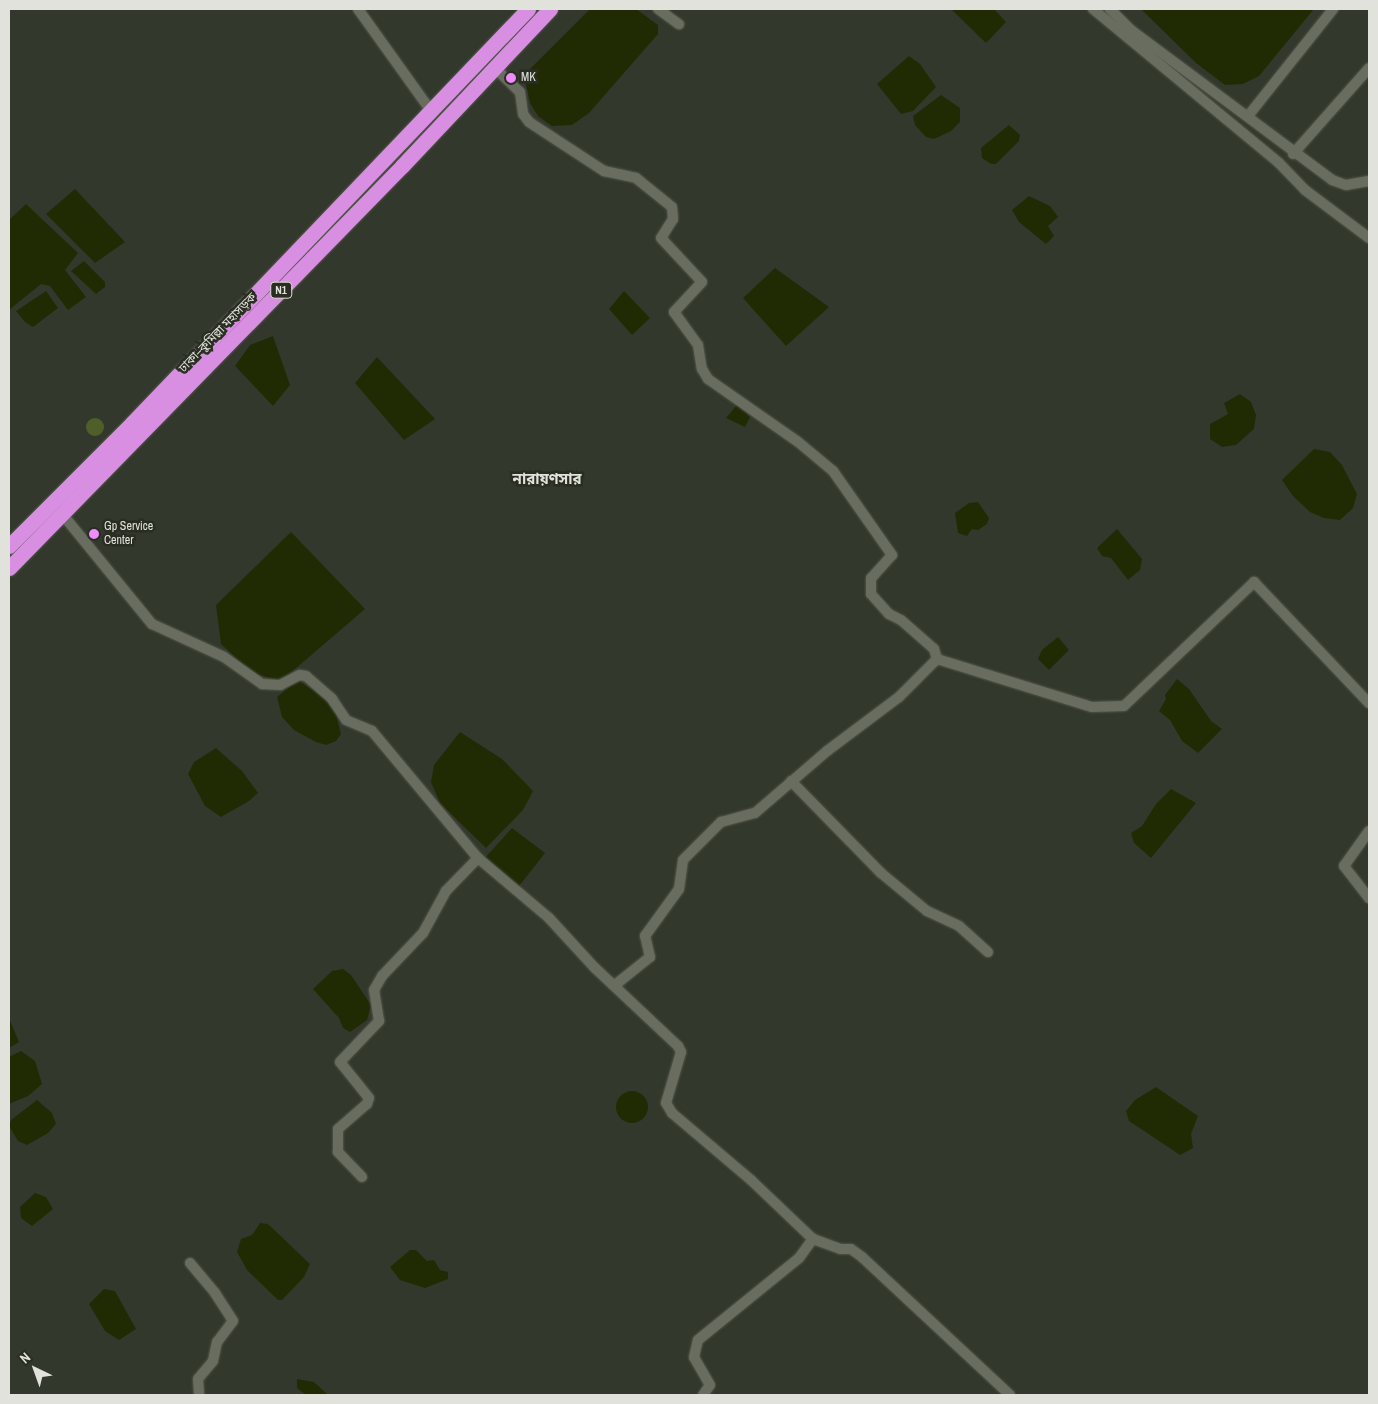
<!DOCTYPE html>
<html>
<head>
<meta charset="utf-8">
<style>
  body { margin:0 }
  #map { position:relative; width:1378px; height:1404px; overflow:hidden; background:#33382c; font-family:"Archivo Narrow","Noto Sans Bengali",sans-serif }
  div>[style] { position:absolute }
  [style*='--x'] { left:calc(var(--x)*1px); top:calc(var(--y)*1px); width:calc(var(--w)*1px); rotate:calc(var(--a)*1deg) }
  .green>* { inset:0; background:#4f5f2a }
  .round { border-radius:50% }
  .water>* { inset:0; background:#202b04 }
  .roads { filter:drop-shadow(0 0 1px #52564c) drop-shadow(0 0 1px #52564c) }
  .minor>* { height:10px; margin:-5px; padding:0 5px; transform-origin:5px; border-radius:5px; background:#686d60 }
  .highway>* { height:15px; margin:-7.5px; padding:0 7.5px; transform-origin:7.5px; border-radius:7.5px; background:#d88ee1 }
  .dots>* { width:14px; height:14px; translate:-50% -50%; box-sizing:border-box; border:2px solid #2a2e22; border-radius:50% }
  span { translate:-50% -50%; white-space:nowrap; text-align:center; line-height:1.15; -webkit-text-stroke:5px #2a2e22; paint-order:stroke }
  .shield-label span { padding:1px 4px; background:#2a2e22; border:1px solid; border-radius:4px; -webkit-text-stroke-width:0 }
  .shield-label { font-size:11px; color:#e0e2db; font-weight:700 }
  .poi-label { font-size:12px; color:#e0e2db }
  .left { translate:0 -50%; text-align:left }
  .street-label { font-size:12px; color:#e0e2db }
  .quarter-label { font-size:15px; color:#e0e2db; font-weight:700 }
  .frame { position:absolute; inset:0; border:10px solid #e0e2db; pointer-events:none }
  .north { position:absolute; left:10px; top:1344px; width:50px; height:50px; -webkit-text-stroke:4px #2a2e22; paint-order:stroke; rotate:318deg; font-size:14px; font-weight:700; line-height:20px; text-align:center; color:#e0e2db }
  .north::after { content:''; display:block; margin:auto; width:18px; height:22px; background:#e0e2db; clip-path:polygon(50% 0,100% 100%,50% 72%,0 100%) }
</style>
</head>
<body>
<div id="map">
  <div class="green">
    <i class="round" style="left:86px;top:418px;width:18px;height:18px"></i>
  </div>
  <div class="water">
    <i style="clip-path:polygon(590px 9px,636px 9px,658px 25px,658px 34px,589px 113px,572px 125px,552px 126px,538px 116px,530px 103px,524px 75px)"></i>
    <i style="clip-path:polygon(951px 9px,994px 9px,1006px 22px,986px 43px)"></i>
    <i style="clip-path:polygon(1141px 9px,1314px 9px,1259px 76px,1243px 84px,1225px 85px,1196px 63px)"></i>
    <i style="clip-path:polygon(909px 56px,920px 64px,936px 87px,913px 111px,901px 114px,877px 84px)"></i>
    <i style="clip-path:polygon(941px 95px,960px 108px,960px 122px,951px 131px,934px 139px,926px 137px,915px 125px,913px 116px)"></i>
    <i style="clip-path:polygon(1009px 125px,1020px 135px,1019px 141px,996px 164px,991px 164px,982px 158px,981px 148px)"></i>
    <i style="clip-path:polygon(75px 189px,125px 242px,95px 263px,46px 214px)"></i>
    <i style="clip-path:polygon(1029px 196px,1050px 206px,1058px 217px,1048px 226px,1054px 236px,1046px 244px,1019px 222px,1012px 210px)"></i>
    <i style="clip-path:polygon(26px 204px,78px 253px,65px 270px,86px 297px,68px 310px,50px 286px,41px 284px,9px 310px,9px 220px)"></i>
    <i style="clip-path:polygon(84px 261px,105px 282px,105px 287px,96px 294px,71px 271px)"></i>
    <i style="clip-path:polygon(775px 268px,829px 307px,786px 346px,743px 298px)"></i>
    <i style="clip-path:polygon(46px 291px,58px 308px,33px 327px,25px 322px,16px 311px)"></i>
    <i style="clip-path:polygon(624px 291px,650px 318px,632px 335px,609px 309px)"></i>
    <i style="clip-path:polygon(273px 336px,290px 385px,273px 406px,235px 366px,250px 345px)"></i>
    <i style="clip-path:polygon(377px 357px,435px 419px,404px 440px,355px 383px)"></i>
    <i style="clip-path:polygon(1240px 394px,1251px 402px,1256px 415px,1254px 429px,1236px 445px,1222px 447px,1210px 439px,1210px 424px,1228px 414px,1224px 403px)"></i>
    <i style="clip-path:polygon(737px 405px,750px 417px,745px 427px,726px 418px)"></i>
    <i style="clip-path:polygon(1314px 449px,1330px 452px,1342px 465px,1357px 494px,1353px 508px,1340px 520px,1324px 518px,1310px 512px,1293px 496px,1282px 480px)"></i>
    <i style="clip-path:polygon(978px 502px,989px 518px,987px 524px,978px 530px,972px 529px,967px 536px,958px 533px,955px 513px,969px 503px)"></i>
    <i style="clip-path:polygon(1117px 529px,1142px 559px,1140px 570px,1128px 580px,1111px 558px,1102px 556px,1097px 548px)"></i>
    <i style="clip-path:polygon(291px 532px,365px 609px,281px 681px,252px 673px,221px 644px,216px 605px)"></i>
    <i style="clip-path:polygon(1058px 637px,1069px 650px,1049px 670px,1038px 659px,1042px 650px)"></i>
    <i style="clip-path:polygon(1177px 679px,1189px 689px,1211px 721px,1222px 729px,1198px 753px,1182px 741px,1170px 720px,1159px 711px,1166px 699px,1165px 695px)"></i>
    <i style="clip-path:polygon(298px 680px,324px 698px,336px 714px,341px 734px,336px 741px,326px 745px,316px 742px,294px 730px,282px 717px,277px 697px)"></i>
    <i style="clip-path:polygon(460px 732px,502px 759px,533px 791px,523px 810px,486px 848px,440px 803px,431px 782px,434px 765px)"></i>
    <i style="clip-path:polygon(216px 748px,242px 771px,258px 793px,249px 801px,221px 817px,205px 806px,188px 774px,194px 762px)"></i>
    <i style="clip-path:polygon(1171px 789px,1196px 803px,1151px 858px,1134px 843px,1131px 833px,1142px 826px,1156px 804px)"></i>
    <i style="clip-path:polygon(512px 828px,545px 853px,519px 886px,483px 860px)"></i>
    <i style="clip-path:polygon(343px 969px,351px 975px,371px 1005px,367px 1020px,350px 1032px,343px 1028px,339px 1018px,313px 989px,332px 971px)"></i>
    <i style="clip-path:polygon(9px 1018px,19px 1042px,9px 1048px)"></i>
    <i style="clip-path:polygon(21px 1051px,35px 1061px,42px 1084px,28px 1096px,9px 1104px,9px 1057px)"></i>
    <i style="clip-path:polygon(1156px 1087px,1198px 1116px,1191px 1134px,1193px 1148px,1180px 1155px,1129px 1121px,1126px 1111px,1135px 1100px)"></i>
    <i class="round" style="left:616px;top:1091px;width:32px;height:32px"></i>
    <i style="clip-path:polygon(37px 1100px,52px 1113px,56px 1124px,48px 1133px,27px 1145px,18px 1141px,9px 1126px,11px 1120px)"></i>
    <i style="clip-path:polygon(35px 1193px,46px 1197px,53px 1209px,32px 1226px,21px 1218px,20px 1207px)"></i>
    <i style="clip-path:polygon(260px 1223px,268px 1224px,310px 1264px,304px 1277px,282px 1300px,278px 1300px,247px 1270px,237px 1252px,241px 1239px,252px 1235px)"></i>
    <i style="clip-path:polygon(410px 1250px,416px 1250px,427px 1261px,434px 1260px,440px 1270px,448px 1272px,448px 1279px,425px 1288px,400px 1280px,390px 1267px)"></i>
    <i style="clip-path:polygon(104px 1289px,115px 1291px,136px 1329px,119px 1340px,105px 1331px,89px 1304px)"></i>
    <i style="clip-path:polygon(297px 1379px,314px 1382px,328px 1395px,306px 1395px,297px 1388px)"></i>
  </div>
  <div class="roads">
    <div class="minor">
      <i style="--x:358;--y:9;--w:125;--a:54.4"></i>
      <i style="--x:658;--y:9;--w:26;--a:36"></i>
      <i style="--x:1093;--y:9;--w:241;--a:39.6"></i>
      <i style="--x:1279;--y:163;--w:37;--a:46"></i>
      <i style="--x:1305;--y:190;--w:80;--a:36.9"></i>
      <i style="--x:1110;--y:9;--w:30;--a:45"></i>
      <i style="--x:1131;--y:30;--w:251;--a:36.7"></i>
      <i style="--x:1332;--y:180;--w:15;--a:20"></i>
      <i style="--x:1346;--y:185;--w:23;--a:-10"></i>
      <i style="--x:495;--y:68;--w:35;--a:44"></i>
      <i style="--x:520;--y:92;--w:22;--a:82"></i>
      <i style="--x:523;--y:114;--w:10;--a:53"></i>
      <i style="--x:529;--y:122;--w:90;--a:33.2"></i>
      <i style="--x:604;--y:171;--w:33;--a:12"></i>
      <i style="--x:636;--y:178;--w:46;--a:38.9"></i>
      <i style="--x:672;--y:207;--w:12;--a:85"></i>
      <i style="--x:673;--y:219;--w:22;--a:122"></i>
      <i style="--x:661;--y:238;--w:60;--a:47"></i>
      <i style="--x:702;--y:282;--w:41;--a:133"></i>
      <i style="--x:674;--y:312;--w:41;--a:54"></i>
      <i style="--x:698;--y:345;--w:24;--a:81"></i>
      <i style="--x:702;--y:369;--w:12;--a:59"></i>
      <i style="--x:708;--y:379;--w:108;--a:34.9"></i>
      <i style="--x:797;--y:441;--w:47;--a:39.8"></i>
      <i style="--x:833;--y:471;--w:103;--a:54.9"></i>
      <i style="--x:892;--y:555;--w:31;--a:132"></i>
      <i style="--x:871;--y:578;--w:16;--a:90"></i>
      <i style="--x:871;--y:594;--w:27;--a:48"></i>
      <i style="--x:889;--y:614;--w:13;--a:27"></i>
      <i style="--x:901;--y:620;--w:44;--a:41.3"></i>
      <i style="--x:934;--y:649;--w:10;--a:73"></i>
      <i style="--x:1248;--y:116;--w:137;--a:-51.5"></i>
      <i style="--x:1293;--y:154;--w:115;--a:-48.5"></i>
      <i style="--x:63;--y:515;--w:141;--a:50.8"></i>
      <i style="--x:152;--y:624;--w:79;--a:24.6"></i>
      <i style="--x:224;--y:657;--w:47;--a:35.4"></i>
      <i style="--x:262;--y:684;--w:18;--a:3"></i>
      <i style="--x:280;--y:685;--w:22;--a:-27"></i>
      <i style="--x:300;--y:675;--w:6;--a:9"></i>
      <i style="--x:306;--y:676;--w:35;--a:41"></i>
      <i style="--x:332;--y:699;--w:25;--a:56"></i>
      <i style="--x:346;--y:720;--w:28;--a:23"></i>
      <i style="--x:372;--y:731;--w:165;--a:50.2"></i>
      <i style="--x:478;--y:858;--w:93;--a:40.2"></i>
      <i style="--x:549;--y:918;--w:68;--a:47.4"></i>
      <i style="--x:595;--y:968;--w:114;--a:43.2"></i>
      <i style="--x:678;--y:1046;--w:7;--a:63"></i>
      <i style="--x:681;--y:1052;--w:53;--a:106.4"></i>
      <i style="--x:666;--y:1103;--w:12;--a:59"></i>
      <i style="--x:672;--y:1113;--w:104;--a:40.3"></i>
      <i style="--x:751;--y:1180;--w:86;--a:43.6"></i>
      <i style="--x:813;--y:1239;--w:29;--a:20"></i>
      <i style="--x:840;--y:1249;--w:11;--a:0"></i>
      <i style="--x:851;--y:1249;--w:14;--a:36"></i>
      <i style="--x:862;--y:1257;--w:202;--a:43"></i>
      <i style="--x:937;--y:659;--w:162;--a:17.2"></i>
      <i style="--x:1092;--y:707;--w:32;--a:-2"></i>
      <i style="--x:1124;--y:706;--w:180;--a:-43.6"></i>
      <i style="--x:1254;--y:582;--w:167;--a:46.5"></i>
      <i style="--x:791;--y:781;--w:129;--a:45.6"></i>
      <i style="--x:881;--y:873;--w:60;--a:39.6"></i>
      <i style="--x:927;--y:911;--w:35;--a:25"></i>
      <i style="--x:959;--y:926;--w:39;--a:42"></i>
      <i style="--x:1369;--y:831;--w:43;--a:125.5"></i>
      <i style="--x:1344;--y:866;--w:41;--a:52"></i>
      <i style="--x:615;--y:985;--w:45;--a:-38.7"></i>
      <i style="--x:650;--y:957;--w:22;--a:-103"></i>
      <i style="--x:645;--y:936;--w:58;--a:-54.1"></i>
      <i style="--x:679;--y:889;--w:29;--a:-82"></i>
      <i style="--x:683;--y:860;--w:54;--a:-45"></i>
      <i style="--x:721;--y:822;--w:35;--a:-15"></i>
      <i style="--x:755;--y:813;--w:95;--a:-40.7"></i>
      <i style="--x:827;--y:751;--w:90;--a:-36.9"></i>
      <i style="--x:899;--y:697;--w:54;--a:-45"></i>
      <i style="--x:362;--y:1177;--w:35;--a:-134"></i>
      <i style="--x:338;--y:1152;--w:23;--a:-90"></i>
      <i style="--x:338;--y:1129;--w:38;--a:-41"></i>
      <i style="--x:367;--y:1104;--w:6;--a:-72"></i>
      <i style="--x:369;--y:1098;--w:46;--a:-128.9"></i>
      <i style="--x:340;--y:1062;--w:57;--a:-46.4"></i>
      <i style="--x:379;--y:1021;--w:31;--a:-99"></i>
      <i style="--x:374;--y:990;--w:16;--a:-60"></i>
      <i style="--x:382;--y:976;--w:59;--a:-46.4"></i>
      <i style="--x:423;--y:933;--w:48;--a:-61.3"></i>
      <i style="--x:446;--y:891;--w:46;--a:-45.9"></i>
      <i style="--x:190;--y:1263;--w:39;--a:50"></i>
      <i style="--x:215;--y:1293;--w:33;--a:57"></i>
      <i style="--x:233;--y:1321;--w:26;--a:127"></i>
      <i style="--x:217;--y:1342;--w:19;--a:102"></i>
      <i style="--x:213;--y:1361;--w:23;--a:130"></i>
      <i style="--x:198;--y:1379;--w:16;--a:86"></i>
      <i style="--x:703;--y:1395;--w:12;--a:-55"></i>
      <i style="--x:710;--y:1385;--w:32;--a:-120"></i>
      <i style="--x:694;--y:1357;--w:17;--a:-77"></i>
      <i style="--x:698;--y:1340;--w:130;--a:-39.1"></i>
      <i style="--x:799;--y:1258;--w:24;--a:-54"></i>
    </div>
    <div class="highway">
      <i style="--x:9;--y:546;--w:174;--a:-45"></i>
      <i style="--x:132;--y:423;--w:573;--a:-46.27"></i>
      <i style="--x:9;--y:568;--w:562;--a:-45.65"></i>
      <i style="--x:402;--y:166;--w:216;--a:-46.7"></i>
    </div>
  </div>
  <div class="dots">
    <i style="left:511px;top:78px;background:#ed8cfa"></i>
    <i style="left:94px;top:534px;background:#ed8cfa"></i>
  </div>
  <div class="shield-label">
    <span style="left:281px;top:290px">N1</span>
  </div>
  <div class="poi-label">
    <span class="left" style="left:521px;top:78px">MK</span>
    <span class="left" style="left:104px;top:534px">Gp Service<br>Center</span>
  </div>
  <div class="street-label">
    <span style="left:218px;top:333px;rotate:-46deg">ঢাকা–কুমিল্লা মহাসড়ক</span>
  </div>
  <div class="quarter-label">
    <span style="left:547px;top:479px">নারায়ণসার</span>
  </div>
  <div class="frame"></div>
  <div class="north">N</div>
</div>
</body>
</html>
